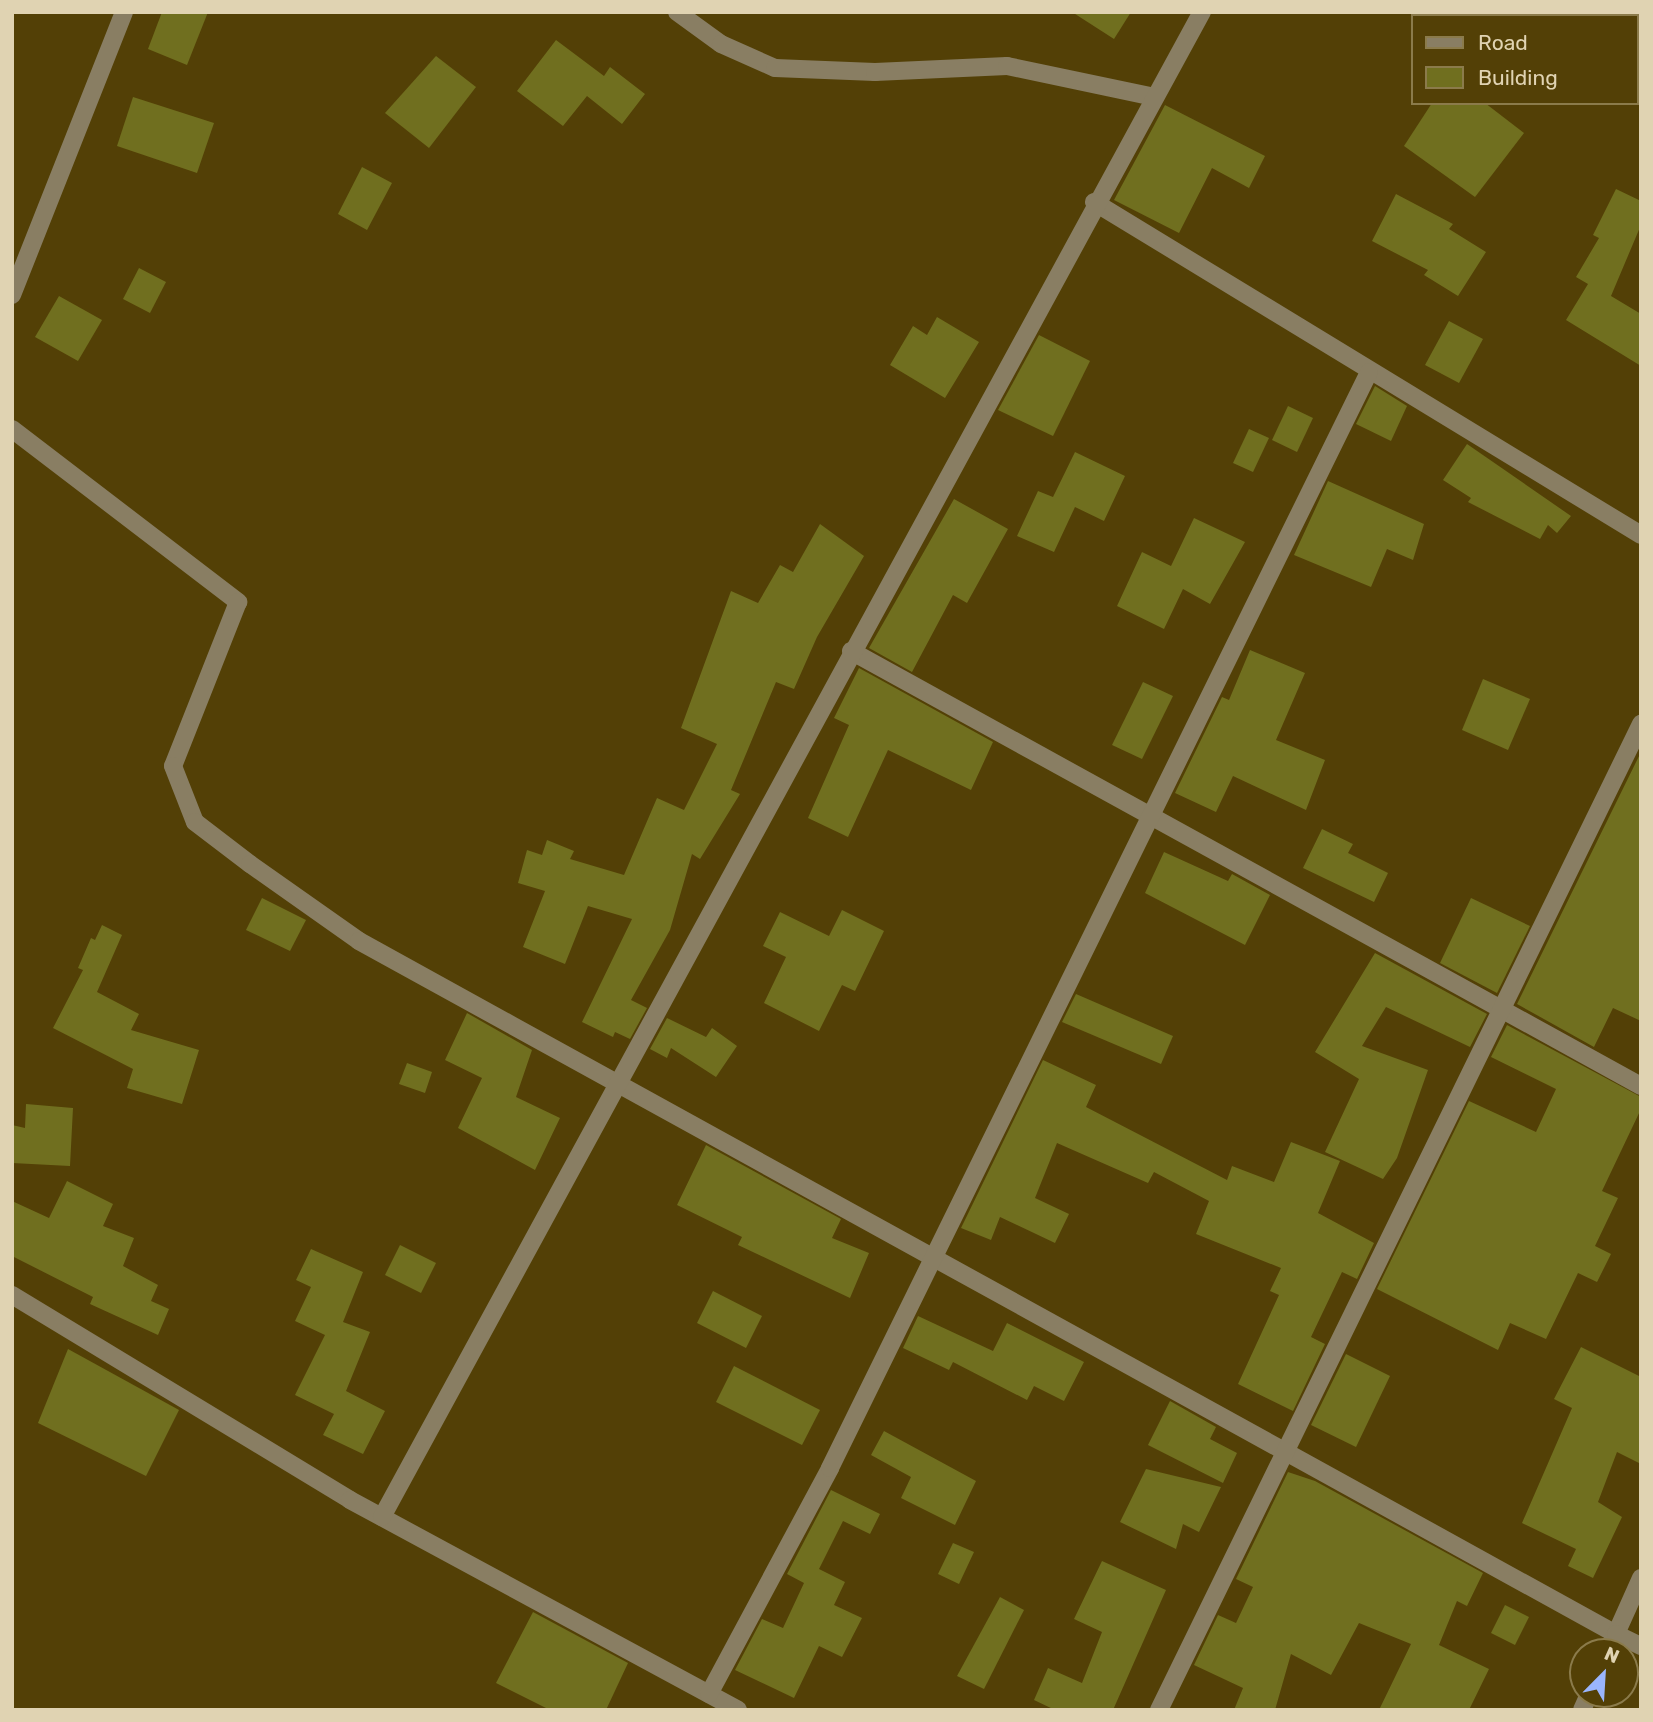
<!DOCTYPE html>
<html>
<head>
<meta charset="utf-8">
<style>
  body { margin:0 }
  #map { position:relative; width:1653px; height:1722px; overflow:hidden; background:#534006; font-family:Rubik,sans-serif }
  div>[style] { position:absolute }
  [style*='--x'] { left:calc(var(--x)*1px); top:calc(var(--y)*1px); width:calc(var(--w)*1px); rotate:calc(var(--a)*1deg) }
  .building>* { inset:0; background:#706f1f }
  .minor>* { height:18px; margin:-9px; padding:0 9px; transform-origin:9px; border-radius:9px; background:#897e63 }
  span { translate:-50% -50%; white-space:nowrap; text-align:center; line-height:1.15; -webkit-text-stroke:5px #534006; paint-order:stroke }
  .frame { position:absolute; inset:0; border:14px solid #e0d3b2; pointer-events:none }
  .legend { position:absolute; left:1411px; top:14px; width:228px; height:91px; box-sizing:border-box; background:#534006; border:2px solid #8b7b4b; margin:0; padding:9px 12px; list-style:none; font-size:21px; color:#e0d3b2 }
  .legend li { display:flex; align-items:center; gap:14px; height:35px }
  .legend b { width:35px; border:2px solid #8b7b4b }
  .north { position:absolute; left:1569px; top:1638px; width:70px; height:70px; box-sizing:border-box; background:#534006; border:2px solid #8b7b4b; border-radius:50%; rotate:24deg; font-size:19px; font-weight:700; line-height:28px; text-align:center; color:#e0d3b2 }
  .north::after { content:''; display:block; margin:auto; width:24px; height:32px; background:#9ab5fd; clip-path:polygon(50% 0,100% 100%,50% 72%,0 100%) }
</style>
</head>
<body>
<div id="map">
  <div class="building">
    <i style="clip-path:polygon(162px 12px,208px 12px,187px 65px,148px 49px)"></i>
    <i style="clip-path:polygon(1072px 12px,1131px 12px,1114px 39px)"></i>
    <i style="clip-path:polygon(556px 40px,604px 76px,610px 67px,645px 94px,622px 124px,587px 96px,563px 126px,517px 91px)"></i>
    <i style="clip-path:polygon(436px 56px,476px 87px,429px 148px,385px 113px)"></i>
    <i style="clip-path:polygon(133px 97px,214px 123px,197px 173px,117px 146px)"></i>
    <i style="clip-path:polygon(1432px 103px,1485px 103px,1524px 133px,1475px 197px,1404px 146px)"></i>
    <i style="clip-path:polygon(1165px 105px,1265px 156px,1249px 188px,1212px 168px,1179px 233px,1114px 200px)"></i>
    <i style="clip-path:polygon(362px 167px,392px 183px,367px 230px,338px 214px)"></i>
    <i style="clip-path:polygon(1616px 189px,1641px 201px,1641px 225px,1611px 296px,1641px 314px,1641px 366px,1566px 320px,1588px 284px,1576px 277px,1599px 238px,1593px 235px)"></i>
    <i style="clip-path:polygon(1396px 194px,1453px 224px,1449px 229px,1486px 252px,1458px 296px,1424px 275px,1428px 270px,1372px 241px)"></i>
    <i style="clip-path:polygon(139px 268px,166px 282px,150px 313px,123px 299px)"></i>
    <i style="clip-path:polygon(59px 296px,102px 320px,78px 361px,35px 337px)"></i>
    <i style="clip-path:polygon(937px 317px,979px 342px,945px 398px,890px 365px,913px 326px,927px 335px)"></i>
    <i style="clip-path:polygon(1449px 321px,1483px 339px,1459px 383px,1425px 365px)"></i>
    <i style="clip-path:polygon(1039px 335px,1090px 361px,1053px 436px,998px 410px)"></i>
    <i style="clip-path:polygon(1375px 386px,1407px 406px,1391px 441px,1356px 424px)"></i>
    <i style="clip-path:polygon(1288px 406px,1313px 418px,1297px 452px,1272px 440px)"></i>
    <i style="clip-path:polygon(1249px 429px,1269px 438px,1253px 472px,1233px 463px)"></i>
    <i style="clip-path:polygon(1467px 444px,1571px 516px,1557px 533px,1548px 525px,1540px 539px,1468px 502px,1471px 498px,1443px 480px)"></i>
    <i style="clip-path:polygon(1075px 452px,1125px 476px,1104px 521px,1075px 507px,1054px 552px,1017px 536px,1038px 491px,1053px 497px)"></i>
    <i style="clip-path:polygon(1328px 481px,1424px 524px,1413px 560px,1387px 549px,1371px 587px,1294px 555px)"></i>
    <i style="clip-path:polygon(954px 499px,1008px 529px,967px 603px,953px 595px,912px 672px,869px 648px)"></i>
    <i style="clip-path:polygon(1194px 518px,1245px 542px,1210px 604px,1183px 589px,1164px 629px,1117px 606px,1142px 552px,1171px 566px)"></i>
    <i style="clip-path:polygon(820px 524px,864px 556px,817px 637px,794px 689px,776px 682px,731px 790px,740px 794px,700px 859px,692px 854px,670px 930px,631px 1000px,647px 1008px,630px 1039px,615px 1032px,613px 1037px,582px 1022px,632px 919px,588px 906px,565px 964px,523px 947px,545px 891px,518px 883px,527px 850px,542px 855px,547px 840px,574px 851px,570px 859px,624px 875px,657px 798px,684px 810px,717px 744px,681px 728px,731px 591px,758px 603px,780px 565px,793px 572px)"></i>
    <i style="clip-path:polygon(1250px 650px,1305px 673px,1276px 740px,1325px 760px,1306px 810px,1233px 776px,1216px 812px,1175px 793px,1222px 697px,1229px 700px)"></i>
    <i style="clip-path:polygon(859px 668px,993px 742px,971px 790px,888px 750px,848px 837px,808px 818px,849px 725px,834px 718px)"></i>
    <i style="clip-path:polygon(1483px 679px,1530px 699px,1508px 750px,1462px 730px)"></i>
    <i style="clip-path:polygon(1143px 682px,1173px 696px,1142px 759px,1112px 745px)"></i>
    <i style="clip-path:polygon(1641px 752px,1641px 1021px,1613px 1008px,1594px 1047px,1517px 1004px)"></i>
    <i style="clip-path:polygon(1322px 829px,1353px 844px,1348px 853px,1388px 873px,1374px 902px,1303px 868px)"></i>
    <i style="clip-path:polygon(1164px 852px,1228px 881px,1232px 874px,1270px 895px,1245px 945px,1145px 893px)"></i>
    <i style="clip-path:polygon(262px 898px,306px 920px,290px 951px,246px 930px)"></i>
    <i style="clip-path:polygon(1471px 898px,1530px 926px,1497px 993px,1440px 963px)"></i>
    <i style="clip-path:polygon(842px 910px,884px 931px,855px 991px,842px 985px,819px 1031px,764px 1003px,786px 957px,763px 946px,780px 912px,829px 936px)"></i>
    <i style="clip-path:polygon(102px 925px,122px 935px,97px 992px,139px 1014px,131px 1030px,199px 1050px,182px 1104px,127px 1088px,133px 1069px,53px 1028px,83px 970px,78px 968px,91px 938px,95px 940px)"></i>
    <i style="clip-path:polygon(1375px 953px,1487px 1014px,1470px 1047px,1386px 1007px,1362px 1046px,1428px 1070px,1397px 1158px,1383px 1179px,1325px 1152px,1359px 1079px,1315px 1052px)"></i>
    <i style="clip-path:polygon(1076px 994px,1173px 1036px,1161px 1064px,1062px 1022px)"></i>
    <i style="clip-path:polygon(467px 1013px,532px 1050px,516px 1097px,560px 1118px,535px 1170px,458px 1128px,482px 1078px,445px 1060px)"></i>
    <i style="clip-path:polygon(667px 1018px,706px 1037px,712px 1028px,737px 1046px,716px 1077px,671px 1048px,667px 1058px,650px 1049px)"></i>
    <i style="clip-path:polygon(1507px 1025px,1641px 1097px,1641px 1109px,1602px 1191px,1618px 1198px,1595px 1246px,1611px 1254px,1597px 1282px,1578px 1273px,1546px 1339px,1510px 1323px,1498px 1350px,1377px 1289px,1469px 1101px,1536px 1132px,1556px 1089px,1491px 1057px)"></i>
    <i style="clip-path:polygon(1043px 1060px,1096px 1085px,1086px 1107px,1227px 1180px,1232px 1166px,1274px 1182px,1291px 1142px,1340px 1161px,1318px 1213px,1374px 1243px,1357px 1279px,1342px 1272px,1311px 1337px,1325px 1344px,1293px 1411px,1238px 1384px,1279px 1295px,1270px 1291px,1281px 1268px,1196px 1234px,1209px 1201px,1154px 1172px,1148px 1183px,1057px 1143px,1035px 1198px,1069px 1214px,1055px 1243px,1000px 1217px,991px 1240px,961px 1228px)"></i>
    <i style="clip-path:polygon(407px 1063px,432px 1072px,425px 1093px,399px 1084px)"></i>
    <i style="clip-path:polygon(26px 1104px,73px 1108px,70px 1166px,12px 1163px,12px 1125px,25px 1128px)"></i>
    <i style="clip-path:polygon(706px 1145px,841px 1219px,832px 1238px,869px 1253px,850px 1298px,738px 1245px,742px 1237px,677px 1205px)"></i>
    <i style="clip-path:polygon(67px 1181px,113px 1204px,103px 1226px,134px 1238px,123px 1266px,158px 1285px,151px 1301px,169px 1309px,158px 1335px,90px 1304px,93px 1297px,12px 1256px,12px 1201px,49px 1218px)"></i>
    <i style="clip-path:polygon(400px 1245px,436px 1263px,421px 1293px,385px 1275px)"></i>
    <i style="clip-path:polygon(311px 1249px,363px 1272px,343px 1322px,370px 1332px,346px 1391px,385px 1411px,363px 1454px,323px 1435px,334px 1414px,295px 1395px,325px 1335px,295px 1321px,311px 1287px,296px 1280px)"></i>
    <i style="clip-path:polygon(713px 1291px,762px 1316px,746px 1348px,697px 1323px)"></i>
    <i style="clip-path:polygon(918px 1316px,993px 1351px,1007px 1323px,1084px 1362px,1064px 1401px,1034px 1386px,1027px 1400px,953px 1362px,949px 1370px,903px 1348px)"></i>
    <i style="clip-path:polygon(1581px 1347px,1641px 1377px,1641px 1464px,1617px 1452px,1598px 1502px,1622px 1517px,1593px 1578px,1568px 1566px,1576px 1549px,1522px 1523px,1572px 1408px,1554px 1399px)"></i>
    <i style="clip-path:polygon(68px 1349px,179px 1410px,146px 1476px,38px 1423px)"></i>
    <i style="clip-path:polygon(1346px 1354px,1390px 1376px,1356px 1447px,1311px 1425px)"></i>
    <i style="clip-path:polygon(734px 1366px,820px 1410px,802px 1445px,716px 1402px)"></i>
    <i style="clip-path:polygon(1170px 1401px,1216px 1427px,1210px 1439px,1237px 1453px,1223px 1483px,1148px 1445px)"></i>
    <i style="clip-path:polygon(884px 1431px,976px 1481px,955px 1525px,901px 1498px,911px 1477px,871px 1455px)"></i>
    <i style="clip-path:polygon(1146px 1469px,1221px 1487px,1199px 1532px,1183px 1524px,1176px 1549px,1120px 1522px)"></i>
    <i style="clip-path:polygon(1288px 1472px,1315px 1481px,1483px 1573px,1467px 1606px,1457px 1601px,1439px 1645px,1489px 1669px,1469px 1710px,1379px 1710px,1411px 1644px,1359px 1623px,1331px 1675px,1291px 1654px,1275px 1710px,1234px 1710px,1243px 1688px,1194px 1665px,1218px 1615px,1236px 1623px,1253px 1587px,1236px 1579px)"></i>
    <i style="clip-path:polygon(831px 1490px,880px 1514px,870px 1534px,843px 1521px,819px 1569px,845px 1582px,834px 1605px,862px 1618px,842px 1657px,819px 1646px,794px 1698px,735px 1670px,762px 1619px,783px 1628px,804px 1583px,787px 1574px)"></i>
    <i style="clip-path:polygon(953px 1543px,974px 1552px,959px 1584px,938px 1574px)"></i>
    <i style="clip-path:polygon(1102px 1561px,1166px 1590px,1113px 1710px,1055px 1710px,1034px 1700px,1048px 1668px,1082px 1683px,1102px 1632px,1074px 1619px)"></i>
    <i style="clip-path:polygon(1000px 1597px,1024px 1610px,984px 1689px,957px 1676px)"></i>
    <i style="clip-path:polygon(1505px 1605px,1529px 1617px,1515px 1645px,1491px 1633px)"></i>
    <i style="clip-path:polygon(533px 1612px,628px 1663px,606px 1710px,550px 1710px,496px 1683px)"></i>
  </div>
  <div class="minor">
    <i style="--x:677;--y:12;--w:54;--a:36"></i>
    <i style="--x:721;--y:44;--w:59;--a:24"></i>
    <i style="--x:775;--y:68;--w:100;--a:2.3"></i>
    <i style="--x:875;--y:72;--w:132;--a:-2.6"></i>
    <i style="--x:1007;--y:66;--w:150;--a:11.9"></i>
    <i style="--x:1094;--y:202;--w:640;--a:31.33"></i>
    <i style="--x:12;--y:295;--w:304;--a:-68.4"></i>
    <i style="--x:12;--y:429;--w:285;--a:37.4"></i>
    <i style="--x:238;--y:602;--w:176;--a:111.6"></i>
    <i style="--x:173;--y:766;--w:60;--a:68.6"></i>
    <i style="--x:195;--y:822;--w:69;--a:37.4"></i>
    <i style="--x:250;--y:864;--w:133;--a:35.2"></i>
    <i style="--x:359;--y:941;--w:1435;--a:28.87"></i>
    <i style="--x:1616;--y:1634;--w:20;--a:117"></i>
    <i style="--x:851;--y:651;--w:902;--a:28.84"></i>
    <i style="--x:12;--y:1295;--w:395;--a:31.2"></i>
    <i style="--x:350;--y:1500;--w:441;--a:28.4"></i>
    <i style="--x:382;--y:1517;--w:1714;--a:-61.42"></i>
    <i style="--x:1641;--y:1578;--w:61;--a:114.1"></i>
    <i style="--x:1616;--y:1634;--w:28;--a:26"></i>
    <i style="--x:709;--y:1694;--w:256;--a:-61.8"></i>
    <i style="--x:830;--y:1468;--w:1221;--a:-63.81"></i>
    <i style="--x:1159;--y:1710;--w:1098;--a:-63.95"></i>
    <i style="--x:1582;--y:1710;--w:17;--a:-66"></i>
  </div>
  <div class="frame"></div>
  <ul class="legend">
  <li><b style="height:9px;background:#897e63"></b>Road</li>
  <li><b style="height:19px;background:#706f1f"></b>Building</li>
  </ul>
  <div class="north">N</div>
</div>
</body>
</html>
